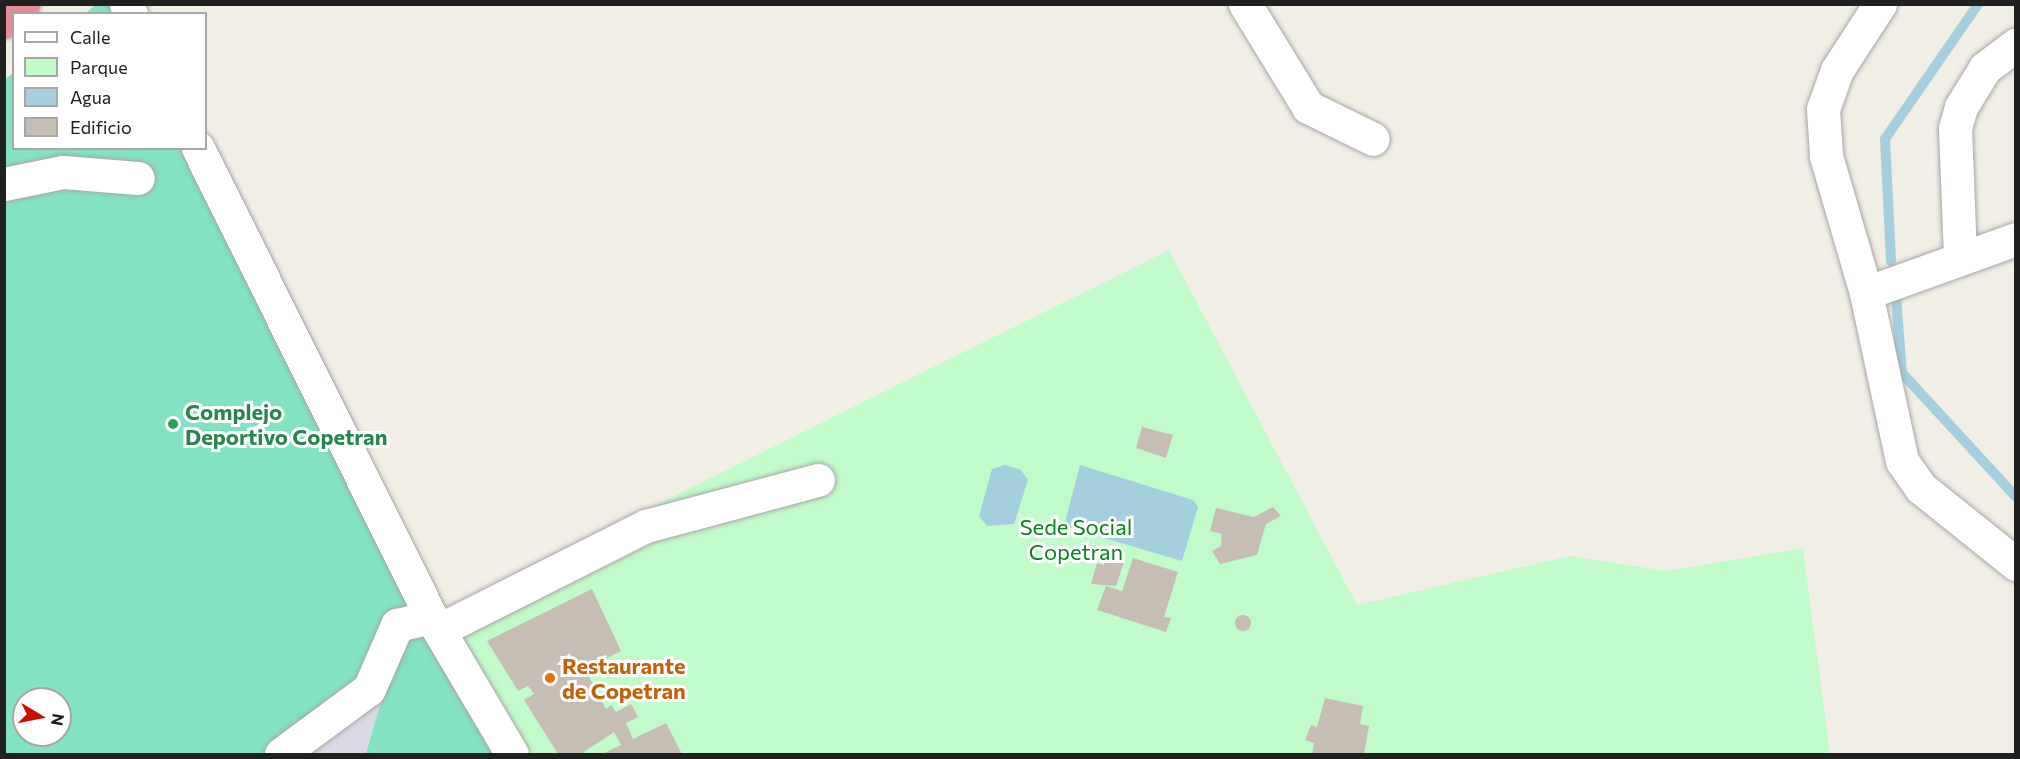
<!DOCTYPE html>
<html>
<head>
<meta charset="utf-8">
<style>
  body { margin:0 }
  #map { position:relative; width:2020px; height:759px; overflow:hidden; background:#f1eee6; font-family:Commissioner,sans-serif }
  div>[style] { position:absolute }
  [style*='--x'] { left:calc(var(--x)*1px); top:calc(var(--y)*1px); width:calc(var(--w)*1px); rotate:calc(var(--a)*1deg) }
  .park>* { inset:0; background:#c2fbca }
  .pitch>* { inset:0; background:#82e2c2 }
  .plaza>* { inset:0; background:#dbdae6 }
  .water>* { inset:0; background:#a5cfdf }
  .stream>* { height:10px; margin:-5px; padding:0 5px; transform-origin:5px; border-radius:5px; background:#a5cfdf }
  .building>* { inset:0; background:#c6beb5 }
  .round { border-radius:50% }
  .roads { filter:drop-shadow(0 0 2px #a7a7a7) drop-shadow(0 0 2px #a7a7a7) }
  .minor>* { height:33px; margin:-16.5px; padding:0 16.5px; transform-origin:16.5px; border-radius:16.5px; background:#fff }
  .highway>* { height:33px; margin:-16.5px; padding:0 16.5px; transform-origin:16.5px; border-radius:16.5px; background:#ea8c98 }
  .dots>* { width:16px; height:16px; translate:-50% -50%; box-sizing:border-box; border:3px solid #fff; border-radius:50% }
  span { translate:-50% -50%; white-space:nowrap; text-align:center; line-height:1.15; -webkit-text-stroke:6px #fff; paint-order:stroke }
  .leisure-label { font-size:22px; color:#27864d; font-weight:700 }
  .left { translate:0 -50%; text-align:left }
  .park-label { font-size:22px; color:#08831a }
  .food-label { font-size:22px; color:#c56008; font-weight:700 }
  .frame { position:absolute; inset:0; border:6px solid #202020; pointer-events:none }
  .legend { position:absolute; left:12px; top:12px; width:195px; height:138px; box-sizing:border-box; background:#fff; border:2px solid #a6a6a6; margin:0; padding:8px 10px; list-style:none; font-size:18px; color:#202020 }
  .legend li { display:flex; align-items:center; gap:12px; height:30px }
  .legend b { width:30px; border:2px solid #a6a6a6 }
  .north { position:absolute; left:12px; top:687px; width:60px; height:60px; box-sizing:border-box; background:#fff; border:2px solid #a6a6a6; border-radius:50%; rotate:100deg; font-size:16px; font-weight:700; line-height:24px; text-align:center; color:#202020 }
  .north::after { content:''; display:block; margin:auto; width:21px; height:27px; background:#cf0c00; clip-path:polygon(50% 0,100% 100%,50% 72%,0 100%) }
</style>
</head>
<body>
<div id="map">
  <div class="park">
    <i style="clip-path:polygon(1169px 250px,1357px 605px,1570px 556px,1667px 571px,1803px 548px,1830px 754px,512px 754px,431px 617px)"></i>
  </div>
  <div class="pitch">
    <i style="clip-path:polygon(96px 4px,127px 5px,131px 14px,85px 14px)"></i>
    <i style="clip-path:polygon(evenodd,13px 73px,14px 148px,201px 149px,512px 754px,5px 754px,4px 80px,13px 73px,24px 699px,60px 699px,60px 735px,24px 735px,24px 699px)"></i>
  </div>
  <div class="plaza">
    <i style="clip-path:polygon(383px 695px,366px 754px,281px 754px)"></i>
  </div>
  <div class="water">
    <i style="clip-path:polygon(1005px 465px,1021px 470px,1028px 480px,1014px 524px,987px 526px,979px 516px,992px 469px)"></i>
    <i style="clip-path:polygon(1080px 465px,1193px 500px,1198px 507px,1182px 561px,1064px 526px)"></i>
  </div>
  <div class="stream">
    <i style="--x:1891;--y:261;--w:122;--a:-92.8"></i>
    <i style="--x:1885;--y:139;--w:164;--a:-55.4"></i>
    <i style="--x:1896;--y:297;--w:76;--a:85.5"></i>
    <i style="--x:1902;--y:373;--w:168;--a:47.4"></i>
  </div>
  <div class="building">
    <i style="clip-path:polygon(1142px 427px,1173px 435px,1166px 458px,1136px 448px)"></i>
    <i style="clip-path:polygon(1273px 507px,1281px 516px,1266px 524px,1257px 555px,1220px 564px,1212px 551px,1221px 546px,1222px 534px,1210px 531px,1216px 508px,1254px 517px)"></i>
    <i style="clip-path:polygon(1106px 557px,1124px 562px,1116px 586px,1091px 584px,1097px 563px,1104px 565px)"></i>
    <i style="clip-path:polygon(1133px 558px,1178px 572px,1164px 617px,1171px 618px,1166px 632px,1097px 610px,1106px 586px,1122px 591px)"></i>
    <i style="clip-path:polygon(592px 589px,621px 651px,585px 669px,606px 709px,611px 705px,616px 712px,631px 704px,638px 717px,626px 723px,633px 739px,666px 723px,682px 754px,602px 754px,621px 745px,614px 732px,581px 754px,558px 754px,524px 700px,534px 694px,528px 686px,518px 691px,487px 641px)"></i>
    <i class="round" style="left:1235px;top:615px;width:16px;height:16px"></i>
    <i style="clip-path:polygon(1325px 698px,1363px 706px,1360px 724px,1369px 726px,1364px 754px,1312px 754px,1314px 743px,1305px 740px,1311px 725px,1317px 727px)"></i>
  </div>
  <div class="roads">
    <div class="minor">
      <i style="--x:126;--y:4;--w:11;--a:63"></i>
      <i style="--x:1245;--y:4;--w:121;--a:58.5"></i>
      <i style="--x:1308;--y:107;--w:72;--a:26.2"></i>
      <i style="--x:1880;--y:4;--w:79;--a:123.1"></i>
      <i style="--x:1837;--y:70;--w:41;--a:109.7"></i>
      <i style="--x:1823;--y:109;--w:47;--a:86.3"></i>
      <i style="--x:1826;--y:156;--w:143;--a:73.7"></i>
      <i style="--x:1866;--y:293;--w:172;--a:77.9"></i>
      <i style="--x:1902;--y:461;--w:33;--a:55"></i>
      <i style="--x:1921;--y:488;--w:122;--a:38.7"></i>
      <i style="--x:198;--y:148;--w:524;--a:63.58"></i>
      <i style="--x:431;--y:617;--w:159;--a:59.4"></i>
      <i style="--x:4;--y:184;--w:60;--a:-11.5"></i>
      <i style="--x:63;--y:172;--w:75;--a:4.6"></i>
      <i style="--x:1960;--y:257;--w:129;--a:-92.2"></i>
      <i style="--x:1955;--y:128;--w:22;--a:-74"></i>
      <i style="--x:1961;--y:107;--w:46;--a:-58.4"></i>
      <i style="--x:1985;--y:68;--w:39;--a:-37"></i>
      <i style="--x:1866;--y:293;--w:159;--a:-19.8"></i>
      <i style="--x:439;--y:630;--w:232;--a:-26.7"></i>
      <i style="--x:646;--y:526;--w:178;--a:-15"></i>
      <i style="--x:281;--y:754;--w:109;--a:-36.5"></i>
      <i style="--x:369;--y:689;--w:70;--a:-66.4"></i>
      <i style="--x:397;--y:625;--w:35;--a:-13"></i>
    </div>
    <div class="highway">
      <i style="--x:4;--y:21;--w:25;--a:-42"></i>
    </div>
  </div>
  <div class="dots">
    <i style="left:173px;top:424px;background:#2e9e5b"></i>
    <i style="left:550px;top:678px;background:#e8710a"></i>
  </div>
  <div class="leisure-label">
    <span class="left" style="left:185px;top:424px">Complejo<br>Deportivo Copetran</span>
  </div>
  <div class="park-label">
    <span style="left:1076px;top:539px">Sede Social<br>Copetran</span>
  </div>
  <div class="food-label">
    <span class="left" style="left:562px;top:678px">Restaurante<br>de Copetran</span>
  </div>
  <div class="frame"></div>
  <ul class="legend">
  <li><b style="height:8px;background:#fff"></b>Calle</li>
  <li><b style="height:16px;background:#c2fbca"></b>Parque</li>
  <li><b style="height:16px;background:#a5cfdf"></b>Agua</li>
  <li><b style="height:16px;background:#c6beb5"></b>Edificio</li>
  </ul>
  <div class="north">N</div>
</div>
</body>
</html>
